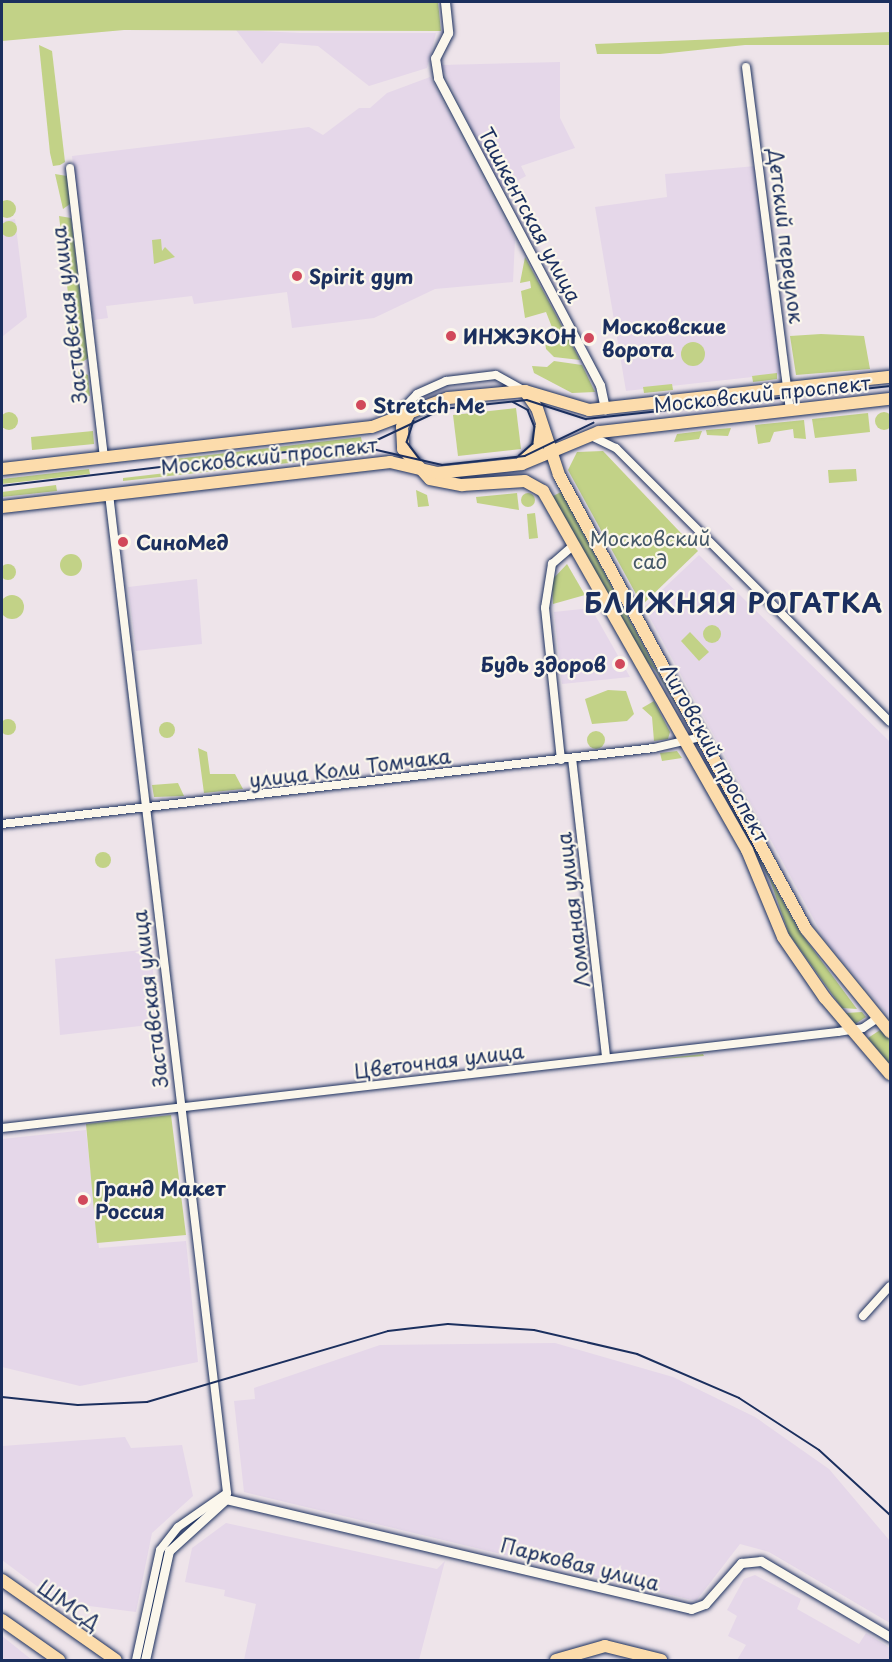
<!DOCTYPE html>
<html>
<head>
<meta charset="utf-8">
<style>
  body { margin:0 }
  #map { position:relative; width:892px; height:1662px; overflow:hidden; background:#eee4ea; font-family:"Playpen Sans",sans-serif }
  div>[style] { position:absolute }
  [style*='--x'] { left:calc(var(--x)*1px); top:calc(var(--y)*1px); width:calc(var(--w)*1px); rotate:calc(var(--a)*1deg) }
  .built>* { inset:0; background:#e5d7e9 }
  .green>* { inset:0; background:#c2d287 }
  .round { border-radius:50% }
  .roads { filter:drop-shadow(0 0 2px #1b2f5e) drop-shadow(0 0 2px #1b2f5e) }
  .minor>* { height:8px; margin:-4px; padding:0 4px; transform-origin:4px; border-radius:4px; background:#fbf7ec }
  .tertiary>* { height:9px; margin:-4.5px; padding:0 4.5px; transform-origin:4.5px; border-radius:4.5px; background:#fbf7ec }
  .primary>* { height:12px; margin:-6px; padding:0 6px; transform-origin:6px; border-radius:6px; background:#fcdcac }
  .tram>* { height:1.5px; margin:-0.75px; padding:0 0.75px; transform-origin:0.75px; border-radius:0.75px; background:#1b2f5e }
  .rail>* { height:2px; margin:-1px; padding:0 1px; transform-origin:1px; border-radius:1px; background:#1b2f5e }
  .dots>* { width:16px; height:16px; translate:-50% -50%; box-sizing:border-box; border:3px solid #fbf7ec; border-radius:50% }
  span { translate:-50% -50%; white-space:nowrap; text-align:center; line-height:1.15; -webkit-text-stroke:4.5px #fbf7ec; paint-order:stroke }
  .street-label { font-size:20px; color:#1b2f5e }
  .poi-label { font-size:20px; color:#1b2f5e; font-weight:700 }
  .left { translate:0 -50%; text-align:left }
  .right { translate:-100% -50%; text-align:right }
  .park-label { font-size:20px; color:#455868 }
  .district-label { font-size:26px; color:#1b2f5e; font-weight:700; letter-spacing:1.5px }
  .frame { position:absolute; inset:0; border:3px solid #1b2f5e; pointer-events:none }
</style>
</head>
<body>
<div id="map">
  <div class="built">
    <i style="clip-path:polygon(236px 30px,300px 33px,436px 33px,427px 68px,369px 86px,318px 46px,280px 43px,262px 64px)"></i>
    <i style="clip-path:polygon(560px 62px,560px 118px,575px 148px,521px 166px,526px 176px,501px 190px,441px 65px)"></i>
    <i style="clip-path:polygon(430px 77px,515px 240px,513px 282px,435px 289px,374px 318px,292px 328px,287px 292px,194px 304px,192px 296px,106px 306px,108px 318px,94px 320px,72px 156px,309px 127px,323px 135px,359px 108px,370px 108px,387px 93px)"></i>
    <i style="clip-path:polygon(756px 166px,781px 374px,626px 391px,595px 207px,667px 197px,665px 174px)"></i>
    <i style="clip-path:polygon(15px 219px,27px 317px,3px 336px,2px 353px,2px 221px)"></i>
    <i style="clip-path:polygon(699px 555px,890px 742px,890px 1017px,825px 940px,644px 607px)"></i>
    <i style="clip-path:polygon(197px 579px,202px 644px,136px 651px,128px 587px)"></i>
    <i style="clip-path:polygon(591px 608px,630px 677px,562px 684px,554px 612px)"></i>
    <i style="clip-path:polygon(151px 949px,158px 1024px,60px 1035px,55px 959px)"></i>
    <i style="clip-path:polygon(86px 1130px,99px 1248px,186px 1241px,198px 1362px,80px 1386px,2px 1367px,2px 1139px)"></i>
    <i style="clip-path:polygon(555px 1343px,673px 1377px,755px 1417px,829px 1469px,890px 1541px,890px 1623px,769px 1552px,740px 1544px,696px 1601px,244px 1492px,234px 1401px,255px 1399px,254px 1388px,380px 1345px)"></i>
    <i style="clip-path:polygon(125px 1437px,131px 1448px,182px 1445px,193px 1496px,152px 1533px,136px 1612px,58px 1602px,2px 1560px,2px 1446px)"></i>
    <i style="clip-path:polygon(226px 1523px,437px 1569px,445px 1561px,419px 1660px,244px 1660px,256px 1604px,224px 1596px,225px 1590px,185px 1582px,192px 1548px)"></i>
    <i style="clip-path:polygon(755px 1575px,801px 1599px,797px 1609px,859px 1644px,866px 1633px,890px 1648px,890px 1660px,737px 1660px,746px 1645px,728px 1636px,737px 1616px,727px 1610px,744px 1579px)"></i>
    <i style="clip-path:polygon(2px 1636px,32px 1660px,2px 1660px)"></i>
  </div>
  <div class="green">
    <i style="clip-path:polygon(2px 2px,438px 2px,441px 31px,124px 30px,2px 41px)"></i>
    <i style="clip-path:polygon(890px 32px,890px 45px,745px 45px,660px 54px,597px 54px,595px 44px)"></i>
    <i style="clip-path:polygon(39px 45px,52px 51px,65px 162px,60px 165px,53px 166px,50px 153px)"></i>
    <i style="clip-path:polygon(55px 174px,67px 176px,70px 204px,63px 209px)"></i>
    <i class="round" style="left:-2px;top:200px;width:18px;height:18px"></i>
    <i style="clip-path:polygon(59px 216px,71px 218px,88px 358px,81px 363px,76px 362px)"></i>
    <i class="round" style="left:1px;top:221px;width:16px;height:16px"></i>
    <i style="clip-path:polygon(161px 239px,162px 251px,165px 247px,175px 257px,154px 264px,152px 240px)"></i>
    <i style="clip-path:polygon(525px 257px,580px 360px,554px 357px,546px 349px,545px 342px,557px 340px,546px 312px,525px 318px,521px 291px,531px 288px,530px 281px,520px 283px)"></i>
    <i style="clip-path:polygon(821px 334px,864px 336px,870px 369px,796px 375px,790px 336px)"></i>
    <i class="round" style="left:681px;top:342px;width:24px;height:24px"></i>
    <i style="clip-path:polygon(554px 361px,582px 365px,595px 392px,572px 393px,534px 373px,532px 366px,547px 367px)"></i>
    <i style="clip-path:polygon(78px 371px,88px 375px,90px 396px,81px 397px)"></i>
    <i style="clip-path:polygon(777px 373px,777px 379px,753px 382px,752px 376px)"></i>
    <i style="clip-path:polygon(672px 384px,673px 390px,644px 393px,643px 387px)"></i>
    <i style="clip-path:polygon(516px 408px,521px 449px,458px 456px,453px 415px)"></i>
    <i class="round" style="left:0;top:412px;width:18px;height:18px"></i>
    <i class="round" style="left:875px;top:412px;width:18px;height:18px"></i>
    <i style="clip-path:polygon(868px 413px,870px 432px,815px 438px,812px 419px)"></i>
    <i style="clip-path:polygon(804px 420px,806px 439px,794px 438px,793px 429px,774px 432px,770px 442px,758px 444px,755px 425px)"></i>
    <i style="clip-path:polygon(731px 428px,728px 436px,707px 435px,706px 430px)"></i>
    <i style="clip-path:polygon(93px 431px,94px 444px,32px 450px,31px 437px)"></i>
    <i style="clip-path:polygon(702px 431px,699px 439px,674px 442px,677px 434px)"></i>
    <i style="clip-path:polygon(361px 437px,362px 442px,176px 464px,175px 459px)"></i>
    <i style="clip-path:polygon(363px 450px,363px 455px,123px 481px,123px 478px)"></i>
    <i style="clip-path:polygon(603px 451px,698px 551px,642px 605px,568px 470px,577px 452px)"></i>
    <i style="clip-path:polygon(89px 469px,90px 474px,2px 484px,2px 479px)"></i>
    <i style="clip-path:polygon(856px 469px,857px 481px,829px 483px,828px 470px)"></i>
    <i style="clip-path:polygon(56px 485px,57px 491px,2px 497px,2px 492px)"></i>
    <i style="clip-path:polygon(416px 490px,427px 495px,429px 506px,418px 507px)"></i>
    <i style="clip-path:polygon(561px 492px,656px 669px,686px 722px,656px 671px,634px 648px,551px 497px)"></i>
    <i style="clip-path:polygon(517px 493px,519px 510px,477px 503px,476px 497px)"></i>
    <i class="round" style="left:521px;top:493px;width:14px;height:14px"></i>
    <i style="clip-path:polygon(535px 513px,538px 538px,529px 539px,527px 514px)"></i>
    <i class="round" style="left:60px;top:554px;width:22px;height:22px"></i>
    <i style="clip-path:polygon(567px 564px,585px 595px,553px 604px,552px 580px)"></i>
    <i class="round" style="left:0;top:564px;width:16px;height:16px"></i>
    <i class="round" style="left:0;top:595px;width:24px;height:24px"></i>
    <i class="round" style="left:703px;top:625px;width:18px;height:18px"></i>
    <i style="clip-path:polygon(690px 632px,709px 652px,699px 661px,681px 641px)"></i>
    <i style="clip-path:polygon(608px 690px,626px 691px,634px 714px,627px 721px,592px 724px,585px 699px)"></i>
    <i style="clip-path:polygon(654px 701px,670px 732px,668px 739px,654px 741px,652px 717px,642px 708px)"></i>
    <i class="round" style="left:0;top:719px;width:16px;height:16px"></i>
    <i class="round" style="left:159px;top:722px;width:16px;height:16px"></i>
    <i class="round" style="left:587px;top:731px;width:18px;height:18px"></i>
    <i style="clip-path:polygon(198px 748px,207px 752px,210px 774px,235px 774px,243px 789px,204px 793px)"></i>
    <i style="clip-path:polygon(677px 751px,682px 758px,662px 761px,660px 753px)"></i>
    <i style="clip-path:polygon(700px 751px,800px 932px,857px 1009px,842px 1008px,789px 934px,770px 880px)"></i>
    <i style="clip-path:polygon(178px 783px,184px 796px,154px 797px,152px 785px)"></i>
    <i class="round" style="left:95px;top:852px;width:16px;height:16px"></i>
    <i style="clip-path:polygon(862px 1012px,866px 1017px,855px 1024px,846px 1013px)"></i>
    <i style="clip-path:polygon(880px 1030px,890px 1040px,890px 1065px,868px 1038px)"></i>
    <i style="clip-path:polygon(703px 1054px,704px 1056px,647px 1060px)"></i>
    <i style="clip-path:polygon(171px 1115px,186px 1235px,97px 1243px,86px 1124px)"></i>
  </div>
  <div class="roads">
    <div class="minor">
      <i style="--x:746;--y:67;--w:346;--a:82.7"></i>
      <i style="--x:70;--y:168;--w:291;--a:83.3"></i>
      <i style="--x:397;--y:415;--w:29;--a:-46"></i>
      <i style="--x:417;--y:394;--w:32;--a:-24"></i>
      <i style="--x:446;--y:381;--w:50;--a:-6.8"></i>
      <i style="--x:496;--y:375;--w:33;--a:29"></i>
      <i style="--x:591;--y:436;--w:28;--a:26"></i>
      <i style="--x:616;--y:448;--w:387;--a:45"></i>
      <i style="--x:109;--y:494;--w:1006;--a:83.26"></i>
      <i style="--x:227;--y:1493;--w:60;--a:145.2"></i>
      <i style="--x:178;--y:1527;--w:29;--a:128"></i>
      <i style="--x:160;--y:1550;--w:113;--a:102.3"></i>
      <i style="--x:572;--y:758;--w:302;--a:83.5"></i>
      <i style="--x:561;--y:760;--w:153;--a:-96"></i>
      <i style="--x:545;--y:608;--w:45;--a:-81"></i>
      <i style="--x:552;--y:564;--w:28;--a:-41"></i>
      <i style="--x:2;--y:824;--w:656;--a:-6.65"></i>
      <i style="--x:654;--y:748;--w:48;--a:-13.2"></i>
      <i style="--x:2;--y:1128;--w:841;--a:-6.55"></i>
      <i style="--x:838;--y:1032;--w:25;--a:-9"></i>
      <i style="--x:863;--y:1028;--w:18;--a:-34"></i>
      <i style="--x:863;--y:1316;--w:40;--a:-48"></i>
    </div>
    <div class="tertiary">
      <i style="--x:445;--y:2;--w:31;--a:84"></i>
      <i style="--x:448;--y:33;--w:28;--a:117"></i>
      <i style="--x:435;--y:58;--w:20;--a:81"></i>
      <i style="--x:438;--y:78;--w:347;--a:62.2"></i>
      <i style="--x:600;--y:385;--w:25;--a:78"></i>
      <i style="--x:145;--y:1660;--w:112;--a:-77.6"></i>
      <i style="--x:169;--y:1551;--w:77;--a:-42.4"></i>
      <i style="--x:226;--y:1499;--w:478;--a:13.3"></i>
      <i style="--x:691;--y:1609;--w:15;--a:-20"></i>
      <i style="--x:705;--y:1604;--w:55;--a:-48.7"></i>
      <i style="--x:741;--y:1563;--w:20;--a:-6"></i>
      <i style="--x:761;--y:1561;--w:150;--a:30.5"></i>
    </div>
    <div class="primary">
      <i style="--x:525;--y:391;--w:21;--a:55"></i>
      <i style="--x:537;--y:408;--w:71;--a:71.8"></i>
      <i style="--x:559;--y:475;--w:517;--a:61.45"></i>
      <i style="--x:806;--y:929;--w:133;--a:50.8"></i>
      <i style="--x:410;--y:412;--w:17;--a:118"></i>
      <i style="--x:402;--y:427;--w:22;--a:87"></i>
      <i style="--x:403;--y:449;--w:40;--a:48"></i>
      <i style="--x:430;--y:479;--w:33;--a:11"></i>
      <i style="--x:462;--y:485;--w:63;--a:-3.6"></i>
      <i style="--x:525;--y:481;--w:21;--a:29"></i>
      <i style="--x:543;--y:491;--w:413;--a:60.4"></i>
      <i style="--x:747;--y:850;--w:94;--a:67.5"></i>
      <i style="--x:783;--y:937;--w:74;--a:55.5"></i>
      <i style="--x:825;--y:998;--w:100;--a:49.5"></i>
      <i style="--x:522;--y:462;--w:21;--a:-43"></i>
      <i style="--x:537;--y:448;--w:21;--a:-79"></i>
      <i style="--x:2;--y:469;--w:372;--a:-6.5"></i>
      <i style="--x:372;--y:427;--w:81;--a:-20.9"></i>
      <i style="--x:448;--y:398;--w:77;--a:-5.2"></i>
      <i style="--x:525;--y:391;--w:67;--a:16.5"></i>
      <i style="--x:589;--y:410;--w:303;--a:-6.3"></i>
      <i style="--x:2;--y:507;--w:391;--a:-6.6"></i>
      <i style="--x:390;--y:462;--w:48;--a:13.2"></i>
      <i style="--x:437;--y:473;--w:85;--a:-6"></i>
      <i style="--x:522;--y:464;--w:83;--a:-22.6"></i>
      <i style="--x:599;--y:432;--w:293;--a:-6.5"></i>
      <i style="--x:2;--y:1580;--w:139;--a:35.1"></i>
      <i style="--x:2;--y:1620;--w:70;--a:35.1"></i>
      <i style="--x:556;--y:1660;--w:51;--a:-15.9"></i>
      <i style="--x:605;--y:1646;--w:58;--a:14"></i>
    </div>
  </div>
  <div class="tram">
    <i style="--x:513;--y:402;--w:17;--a:28"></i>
    <i style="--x:528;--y:410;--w:18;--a:68"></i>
    <i style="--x:535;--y:427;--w:17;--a:97"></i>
    <i style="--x:533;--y:444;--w:18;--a:139"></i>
    <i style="--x:414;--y:421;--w:22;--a:108"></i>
    <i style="--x:407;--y:442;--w:21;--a:53"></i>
    <i style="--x:368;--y:448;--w:76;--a:12.9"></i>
    <i style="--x:442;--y:465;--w:83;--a:-6.2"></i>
    <i style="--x:525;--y:456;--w:76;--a:-25.9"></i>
    <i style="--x:2;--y:486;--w:374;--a:-6.8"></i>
    <i style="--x:373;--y:442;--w:77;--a:-25.2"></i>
    <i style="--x:443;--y:409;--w:84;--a:-6.1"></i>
    <i style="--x:527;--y:400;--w:62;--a:17.9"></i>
    <i style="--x:586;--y:419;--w:306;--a:-6.2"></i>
  </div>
  <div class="rail">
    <i style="--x:2;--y:1397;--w:76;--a:6"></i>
    <i style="--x:78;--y:1405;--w:69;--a:-2.5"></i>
    <i style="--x:147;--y:1402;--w:251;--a:-16.4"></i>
    <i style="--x:388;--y:1331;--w:60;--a:-6.7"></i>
    <i style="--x:448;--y:1324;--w:86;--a:4"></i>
    <i style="--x:534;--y:1330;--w:106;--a:13.1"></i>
    <i style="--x:637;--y:1354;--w:111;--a:23.3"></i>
    <i style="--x:739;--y:1398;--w:95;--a:33"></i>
    <i style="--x:819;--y:1450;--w:96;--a:42.5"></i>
  </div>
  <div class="dots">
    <i style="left:297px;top:276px;background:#d1495b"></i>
    <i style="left:451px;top:336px;background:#d1495b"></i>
    <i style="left:589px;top:338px;background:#d1495b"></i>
    <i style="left:361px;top:405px;background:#d1495b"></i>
    <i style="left:123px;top:542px;background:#d1495b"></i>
    <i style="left:620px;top:664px;background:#d1495b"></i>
    <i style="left:83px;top:1200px;background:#d1495b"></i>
  </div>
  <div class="street-label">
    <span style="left:530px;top:215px;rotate:62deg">Ташкентская улица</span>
    <span style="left:786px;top:236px;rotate:83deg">Детский переулок</span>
    <span style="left:69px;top:315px;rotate:-97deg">Заставская улица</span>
    <span style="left:762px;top:394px;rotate:-6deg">Московский проспект</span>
    <span style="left:269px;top:456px;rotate:-6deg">Московский проспект</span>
    <span style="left:715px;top:753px;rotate:61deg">Лиговский проспект</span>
    <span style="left:350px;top:768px;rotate:-7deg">улица Коли Томчака</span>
    <span style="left:573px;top:910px;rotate:-97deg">Ломаная улица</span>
    <span style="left:150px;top:999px;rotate:-97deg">Заставская улица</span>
    <span style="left:439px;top:1061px;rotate:-7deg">Цветочная улица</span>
    <span style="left:580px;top:1564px;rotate:14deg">Парковая улица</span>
    <span style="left:69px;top:1605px;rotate:35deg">ШМСД</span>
  </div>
  <div class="poi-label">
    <span class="left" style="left:309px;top:276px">Spirit gym</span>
    <span class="left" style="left:602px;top:338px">Московские<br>ворота</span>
    <span class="left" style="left:463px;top:336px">ИНЖЭКОН</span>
    <span class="left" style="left:373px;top:405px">Stretch Me</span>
    <span class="left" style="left:136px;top:542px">СиноМед</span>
    <span class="right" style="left:606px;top:664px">Будь здоров</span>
    <span class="left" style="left:95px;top:1200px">Гранд Макет<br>Россия</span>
  </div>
  <div class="park-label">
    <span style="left:650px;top:550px">Московский<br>сад</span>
  </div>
  <div class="district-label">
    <span style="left:734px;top:603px">БЛИЖНЯЯ РОГАТКА</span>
  </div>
  <div class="frame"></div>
</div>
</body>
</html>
